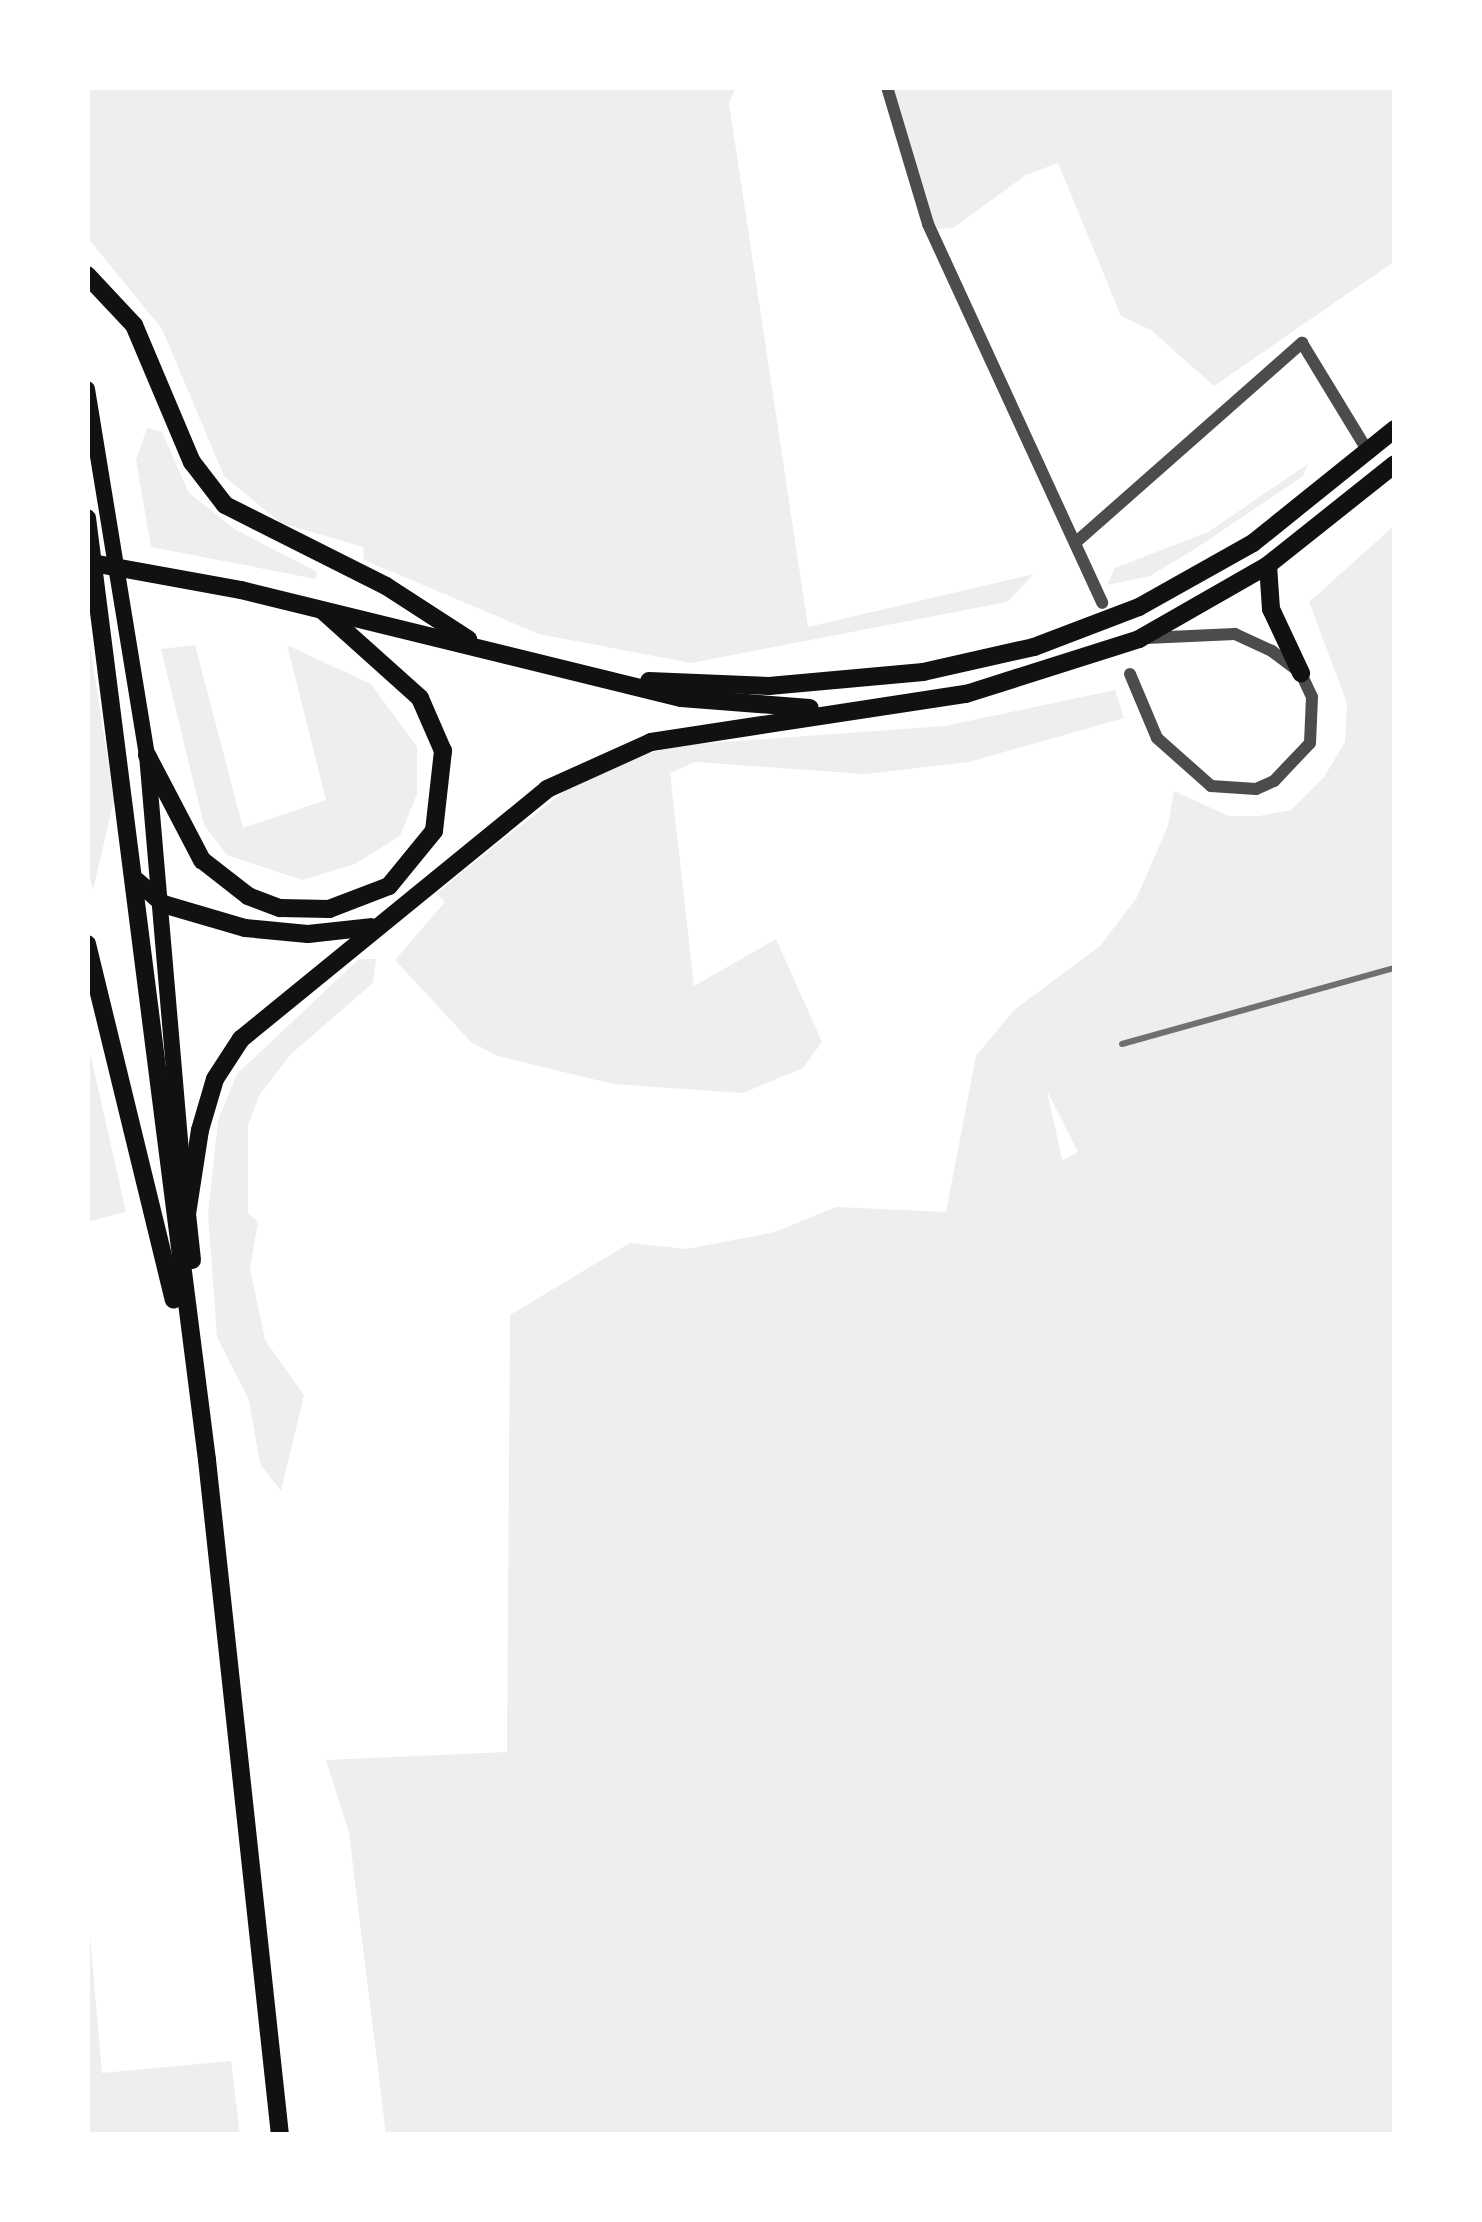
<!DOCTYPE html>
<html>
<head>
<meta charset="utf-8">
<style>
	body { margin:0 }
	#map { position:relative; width:1482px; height:2222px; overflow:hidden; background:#fff; font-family:"Source Serif 4",serif }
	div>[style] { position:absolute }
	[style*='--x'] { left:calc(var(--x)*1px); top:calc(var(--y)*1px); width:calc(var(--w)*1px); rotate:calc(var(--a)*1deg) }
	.green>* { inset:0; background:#eee }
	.minor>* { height:12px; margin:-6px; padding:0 6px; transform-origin:6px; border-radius:6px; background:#4c4c4c }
	.secondary>* { height:16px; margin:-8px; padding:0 8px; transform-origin:8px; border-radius:8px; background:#111 }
	.primary>* { height:18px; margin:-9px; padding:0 9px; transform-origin:9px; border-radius:9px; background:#111 }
	.trunk>* { height:18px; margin:-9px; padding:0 9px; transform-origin:9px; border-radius:9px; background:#111 }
	.rail>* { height:6px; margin:-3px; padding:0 3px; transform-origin:3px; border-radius:3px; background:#707070 }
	span { translate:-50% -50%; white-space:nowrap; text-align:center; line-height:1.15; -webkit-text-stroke:9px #fff; paint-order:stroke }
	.frame { position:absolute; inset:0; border:90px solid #fff; pointer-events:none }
</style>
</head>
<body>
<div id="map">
	<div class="green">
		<i style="clip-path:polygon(87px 87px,736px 87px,729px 103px,808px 627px,1034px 574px,1007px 602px,691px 663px,539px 634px,364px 560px,363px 547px,281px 523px,224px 476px,162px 329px,87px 237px)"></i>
		<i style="clip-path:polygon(881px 87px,1395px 87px,1395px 261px,1214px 386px,1151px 330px,1121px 316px,1058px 163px,1026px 175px,953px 228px,925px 229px)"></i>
		<i style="clip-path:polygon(147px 428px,162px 432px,189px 493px,236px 530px,317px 572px,316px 579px,151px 547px,136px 460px)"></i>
		<i style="clip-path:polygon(1308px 464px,1303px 476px,1198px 547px,1150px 576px,1107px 585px,1115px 568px,1208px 532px)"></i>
		<i style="clip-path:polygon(evenodd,1395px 525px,1395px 2135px,386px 2135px,349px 1833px,326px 1760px,507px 1752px,510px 1315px,630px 1243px,687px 1249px,775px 1232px,836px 1207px,946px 1212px,976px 1056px,1014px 1010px,1100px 946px,1136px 899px,1168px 826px,1174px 791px,1229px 816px,1259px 816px,1291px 810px,1324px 777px,1345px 742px,1347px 703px,1309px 602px,1395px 525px,1047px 1091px,1078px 1152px,1063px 1160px,1062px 1159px,1047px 1091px)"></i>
		<i style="clip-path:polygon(87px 627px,114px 800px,93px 890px,87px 867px)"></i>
		<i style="clip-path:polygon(195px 645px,243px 828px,326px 800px,287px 645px,371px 684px,417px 747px,417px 794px,400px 836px,355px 864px,302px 880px,227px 855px,204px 825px,161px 649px)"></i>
		<i style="clip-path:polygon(1115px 690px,1124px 718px,969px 762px,865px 774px,695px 762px,670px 773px,694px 986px,776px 939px,822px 1042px,803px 1068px,743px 1093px,613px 1084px,498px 1056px,471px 1042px,395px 960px,445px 902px,436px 894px,462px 872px,566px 790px,630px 758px,682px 745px,945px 726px)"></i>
		<i style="clip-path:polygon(359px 959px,376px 959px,373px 983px,291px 1054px,260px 1094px,248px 1125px,248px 1213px,258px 1222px,250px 1268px,265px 1340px,304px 1395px,281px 1491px,260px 1464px,249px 1400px,217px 1337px,208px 1214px,218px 1120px,237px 1074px)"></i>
		<i style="clip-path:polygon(87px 1039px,126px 1212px,87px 1222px)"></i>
		<i style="clip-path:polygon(87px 1901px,102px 2073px,231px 2061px,240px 2135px,87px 2135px)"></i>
	</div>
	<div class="minor">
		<i style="--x:887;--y:87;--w:143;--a:73.3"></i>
		<i style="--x:928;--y:224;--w:417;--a:65.3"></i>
		<i style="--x:1075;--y:543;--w:303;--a:-41.4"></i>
		<i style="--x:1302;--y:343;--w:129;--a:58.7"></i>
		<i style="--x:1130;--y:674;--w:69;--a:67.1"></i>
		<i style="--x:1157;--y:738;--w:72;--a:41.6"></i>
		<i style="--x:1211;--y:786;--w:45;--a:3.8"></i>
		<i style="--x:1256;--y:789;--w:20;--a:-24"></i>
		<i style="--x:1274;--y:781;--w:52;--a:-46.5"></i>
		<i style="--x:1310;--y:743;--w:46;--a:-87.5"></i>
		<i style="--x:1312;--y:697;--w:26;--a:-115"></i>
		<i style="--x:1301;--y:673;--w:36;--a:-143"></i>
		<i style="--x:1272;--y:651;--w:41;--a:-155.3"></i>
		<i style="--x:1235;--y:634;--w:89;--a:177.4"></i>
	</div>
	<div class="secondary">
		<i style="--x:87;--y:389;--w:371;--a:80.7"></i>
		<i style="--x:147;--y:755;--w:442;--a:85.1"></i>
	</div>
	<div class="primary">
		<i style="--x:87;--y:275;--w:69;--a:46.8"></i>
		<i style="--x:134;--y:325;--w:149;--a:67.1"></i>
		<i style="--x:192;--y:462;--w:54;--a:52.5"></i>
		<i style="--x:225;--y:505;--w:180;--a:26.7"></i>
		<i style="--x:386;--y:586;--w:98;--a:32.9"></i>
		<i style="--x:87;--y:518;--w:950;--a:82.74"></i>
		<i style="--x:207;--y:1460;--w:679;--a:83.83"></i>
		<i style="--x:87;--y:562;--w:157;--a:10.3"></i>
		<i style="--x:241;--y:590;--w:453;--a:13.8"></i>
		<i style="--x:681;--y:698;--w:129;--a:4.4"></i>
		<i style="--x:649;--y:681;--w:120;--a:2.4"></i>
		<i style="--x:769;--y:686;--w:155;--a:-5.2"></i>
		<i style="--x:923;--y:672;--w:114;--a:-12.7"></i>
		<i style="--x:1034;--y:647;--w:112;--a:-20.9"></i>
		<i style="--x:147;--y:755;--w:119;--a:62.4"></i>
		<i style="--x:202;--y:860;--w:58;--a:38"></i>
		<i style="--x:248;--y:896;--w:34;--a:21"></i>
		<i style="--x:280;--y:908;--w:49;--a:1.2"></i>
		<i style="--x:329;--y:909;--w:64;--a:-21"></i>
		<i style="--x:389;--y:886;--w:71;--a:-50.7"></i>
		<i style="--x:434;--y:831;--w:81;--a:-83.6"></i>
		<i style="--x:443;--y:751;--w:58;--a:-113.5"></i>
		<i style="--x:420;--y:698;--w:129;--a:-138.1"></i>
		<i style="--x:137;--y:881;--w:35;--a:41"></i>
		<i style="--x:163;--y:904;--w:85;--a:16.3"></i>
		<i style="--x:245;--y:928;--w:63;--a:5.4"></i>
		<i style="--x:308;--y:934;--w:63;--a:-6.3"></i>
		<i style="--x:87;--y:944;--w:366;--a:76.3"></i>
		<i style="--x:192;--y:1260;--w:46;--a:-96.2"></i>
		<i style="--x:187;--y:1214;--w:85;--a:-81.2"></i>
		<i style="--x:200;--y:1130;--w:53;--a:-73.6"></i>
		<i style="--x:215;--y:1079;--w:48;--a:-57"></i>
		<i style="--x:241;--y:1039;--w:395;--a:-39.2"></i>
		<i style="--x:547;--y:789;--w:114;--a:-24.3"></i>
		<i style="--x:651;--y:742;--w:319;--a:-8.7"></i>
		<i style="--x:966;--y:694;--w:182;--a:-17.6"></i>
	</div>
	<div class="trunk">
		<i style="--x:1268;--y:565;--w:44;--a:86.1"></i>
		<i style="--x:1271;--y:609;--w:71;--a:64.9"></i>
		<i style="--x:1139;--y:607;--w:131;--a:-29.3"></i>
		<i style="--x:1253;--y:543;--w:182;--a:-38.8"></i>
		<i style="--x:1139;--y:639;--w:149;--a:-29.8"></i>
		<i style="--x:1268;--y:565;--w:162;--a:-38.5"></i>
	</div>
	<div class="rail">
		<i style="--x:1122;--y:1044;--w:283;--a:-15.6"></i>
	</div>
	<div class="frame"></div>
</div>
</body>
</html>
